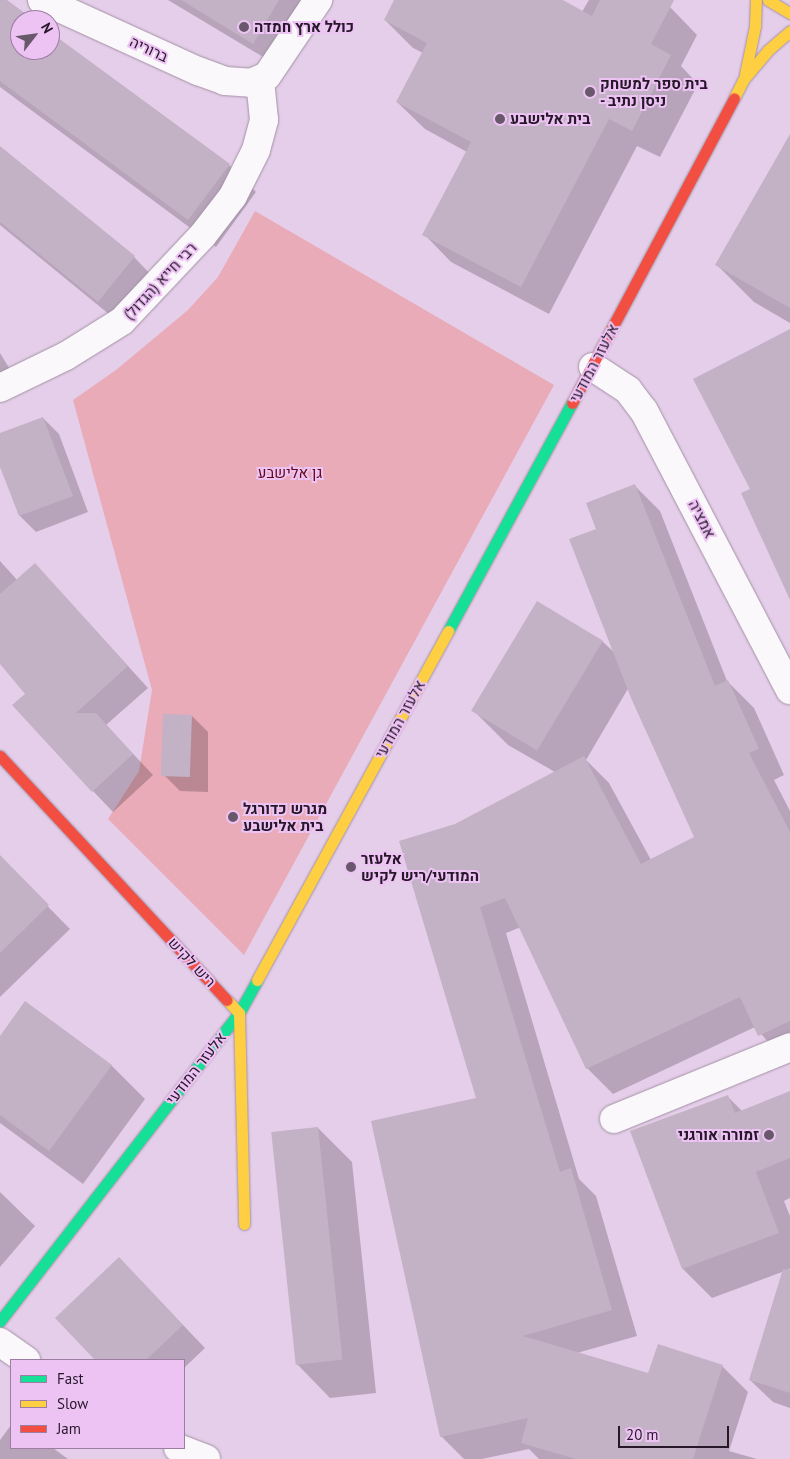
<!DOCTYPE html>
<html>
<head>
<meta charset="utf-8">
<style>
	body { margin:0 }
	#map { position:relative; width:790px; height:1459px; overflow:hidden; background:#e5cee9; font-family:"PT Sans",Heebo,sans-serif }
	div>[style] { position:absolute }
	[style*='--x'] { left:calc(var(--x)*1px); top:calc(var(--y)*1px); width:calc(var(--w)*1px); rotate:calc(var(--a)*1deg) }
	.green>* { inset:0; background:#e8abb7 }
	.shadow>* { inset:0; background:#0003 }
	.building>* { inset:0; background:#c3b1c6; transform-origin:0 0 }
	.roads { filter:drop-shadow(0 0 1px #a291a5) drop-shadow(0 0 1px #a291a5) }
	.street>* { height:28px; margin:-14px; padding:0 14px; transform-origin:14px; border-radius:14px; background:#fbf8fc }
	.fast>* { height:11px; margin:-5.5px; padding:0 5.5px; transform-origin:5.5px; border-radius:5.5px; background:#16e098 }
	.slow>* { height:11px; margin:-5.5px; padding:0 5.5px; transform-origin:5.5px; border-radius:5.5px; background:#ffcf43 }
	.jam>* { height:11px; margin:-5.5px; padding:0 5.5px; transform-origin:5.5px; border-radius:5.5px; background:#f24e42 }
	.dots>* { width:14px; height:14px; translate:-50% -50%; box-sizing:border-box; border:2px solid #edc3f4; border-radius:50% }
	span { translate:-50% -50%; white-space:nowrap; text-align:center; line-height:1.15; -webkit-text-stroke:4px #edc3f4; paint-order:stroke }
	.poi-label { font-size:15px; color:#261729; font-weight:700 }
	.left { translate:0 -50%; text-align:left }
	.right { translate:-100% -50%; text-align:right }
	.street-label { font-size:15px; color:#261729 }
	.park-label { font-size:15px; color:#640616 }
	.legend { position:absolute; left:10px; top:1359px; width:175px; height:90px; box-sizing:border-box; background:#edc3f4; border:1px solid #9d7ea3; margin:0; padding:6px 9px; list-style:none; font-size:15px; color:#261729 }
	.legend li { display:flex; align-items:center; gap:10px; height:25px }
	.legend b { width:25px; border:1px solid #9d7ea3 }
	.north { position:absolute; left:10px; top:10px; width:50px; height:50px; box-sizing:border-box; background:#edc3f4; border:1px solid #9d7ea3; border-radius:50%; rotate:60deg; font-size:14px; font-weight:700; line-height:20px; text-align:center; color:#261729 }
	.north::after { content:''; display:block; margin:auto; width:18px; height:22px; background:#69576c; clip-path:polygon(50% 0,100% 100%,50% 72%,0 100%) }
	.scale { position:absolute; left:618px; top:1426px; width:111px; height:22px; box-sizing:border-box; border:2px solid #261729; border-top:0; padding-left:6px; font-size:15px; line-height:18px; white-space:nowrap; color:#261729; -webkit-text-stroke:4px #edc3f4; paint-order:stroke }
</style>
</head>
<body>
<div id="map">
	<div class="green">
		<i style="clip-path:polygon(255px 211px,554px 385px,244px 955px,108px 819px,139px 771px,152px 690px,73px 400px,116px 370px,188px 310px,218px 277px)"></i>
	</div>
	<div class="shadow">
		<i style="clip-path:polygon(168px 0,313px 0,275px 64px)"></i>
		<i style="clip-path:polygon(396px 0,551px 0,580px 15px,589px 0,655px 0,670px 7px,697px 35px,681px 66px,698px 84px,660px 157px,637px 146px,549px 314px,451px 262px,424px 234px,467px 152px,425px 129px,397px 102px,423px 53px,413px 48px,385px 20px)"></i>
		<i style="clip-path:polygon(0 14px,32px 20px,20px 20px,20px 50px,50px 50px,50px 33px,229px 165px,256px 192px,216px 247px,0 87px)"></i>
		<i style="clip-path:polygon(790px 136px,790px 323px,754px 302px,717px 265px)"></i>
		<i style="clip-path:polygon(0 147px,134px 257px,156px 280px,121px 324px,0 225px)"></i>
		<i style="clip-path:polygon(0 353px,14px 376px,0 385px)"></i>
		<i style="clip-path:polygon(43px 418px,59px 434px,88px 512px,36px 532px,20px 516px,0 464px,0 434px)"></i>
		<i style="clip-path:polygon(evenodd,634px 485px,660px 511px,727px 681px,754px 708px,784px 775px,774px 780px,790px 811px,790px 1059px,785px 1061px,755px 1027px,613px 1094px,587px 1068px,521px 927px,506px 933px,579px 1179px,596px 1196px,637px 1336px,577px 1353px,649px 1375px,722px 1366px,748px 1392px,729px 1451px,757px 1459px,539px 1459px,529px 1449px,482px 1459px,464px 1459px,441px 1436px,477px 1099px,455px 825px,555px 772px,508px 745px,475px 712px,602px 641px,616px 654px,597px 529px,634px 485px,629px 687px,696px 837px,651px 860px,609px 783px,586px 760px,629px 687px)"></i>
		<i style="clip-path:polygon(0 561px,66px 634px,65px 597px,148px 688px,106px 725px,153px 775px,113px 812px,93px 791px,27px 694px,0 663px)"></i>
		<i style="clip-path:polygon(192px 716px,208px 732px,208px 792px,180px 791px,164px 775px)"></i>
		<i style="clip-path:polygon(0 858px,70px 929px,0 997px)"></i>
		<i style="clip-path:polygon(0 1038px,111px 1065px,145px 1099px,83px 1184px,0 1123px)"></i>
		<i style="clip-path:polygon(790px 1092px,790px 1198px,784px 1201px,790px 1216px,790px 1269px,712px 1298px,683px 1269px,727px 1096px,743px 1112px)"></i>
		<i style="clip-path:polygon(318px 1128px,352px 1162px,376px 1393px,330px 1398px,297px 1364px)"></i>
		<i style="clip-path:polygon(0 1192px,35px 1226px,0 1267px)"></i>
		<i style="clip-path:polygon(141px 1281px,205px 1348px,184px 1368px,184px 1360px,97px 1360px,57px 1318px)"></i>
		<i style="clip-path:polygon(790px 1291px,790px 1408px,773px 1402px,750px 1380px)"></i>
		<i style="clip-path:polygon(11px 1425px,11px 1448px,53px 1448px,68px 1459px,0 1459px,0 1440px)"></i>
	</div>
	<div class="building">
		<i style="clip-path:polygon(0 0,7px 0,34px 20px,20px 20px,20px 50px,50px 50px,50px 32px,230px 164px,188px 220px,0 81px)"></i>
		<i style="clip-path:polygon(181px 0,279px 0,253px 44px)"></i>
		<i style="clip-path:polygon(394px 0,563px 0,592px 16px,600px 0,674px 0,651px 44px,671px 55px,632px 131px,609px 119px,521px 287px,422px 235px,471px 142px,396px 102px,427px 43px,384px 20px)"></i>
		<i style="clip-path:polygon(790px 134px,790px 308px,715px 265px)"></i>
		<i style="clip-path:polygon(0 146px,135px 256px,98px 302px,0 222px)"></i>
		<i style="clip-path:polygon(790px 329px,790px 600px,741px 493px,750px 489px,693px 379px)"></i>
		<i style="clip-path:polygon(43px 417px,73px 496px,19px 516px,0 467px,0 433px)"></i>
		<i style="clip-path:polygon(635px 484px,715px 686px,728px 680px,759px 749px,749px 753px,790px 832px,790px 1021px,758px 1036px,740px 997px,586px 1069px,505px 898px,480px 907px,560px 1172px,571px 1168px,612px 1310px,523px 1336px,648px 1373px,658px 1344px,723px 1365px,693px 1459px,576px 1459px,521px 1443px,528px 1418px,440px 1437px,371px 1121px,476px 1098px,399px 841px,455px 824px,584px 756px,641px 864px,694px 837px,631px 698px,569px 539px,596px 529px,586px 503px)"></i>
		<i style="clip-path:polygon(35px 563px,128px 666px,76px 713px,96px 713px,133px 754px,92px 792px,12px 705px,25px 694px,0 664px,0 594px)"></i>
		<i style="left:537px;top:601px;width:77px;height:128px;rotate:31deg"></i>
		<i style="left:163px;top:714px;width:29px;height:62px;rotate:2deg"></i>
		<i style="clip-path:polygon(0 855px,49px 905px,0 953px)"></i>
		<i style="clip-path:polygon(25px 1001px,112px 1065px,49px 1151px,0 1115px,0 1036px)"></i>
		<i style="clip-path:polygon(790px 1091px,790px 1158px,756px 1172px,779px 1233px,682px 1269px,630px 1131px,728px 1095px,735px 1113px)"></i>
		<i style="left:318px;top:1127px;width:234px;height:47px;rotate:84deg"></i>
		<i style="clip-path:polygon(119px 1257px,183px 1325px,146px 1360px,95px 1360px,55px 1318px)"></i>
		<i style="clip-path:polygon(783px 1269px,790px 1270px,790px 1393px,749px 1380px)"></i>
	</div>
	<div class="roads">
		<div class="street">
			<i style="--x:42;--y:0;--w:171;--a:24.5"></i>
			<i style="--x:198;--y:71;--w:29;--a:20"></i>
			<i style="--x:225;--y:81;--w:26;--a:4"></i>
			<i style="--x:251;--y:83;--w:17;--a:-24"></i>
			<i style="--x:267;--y:76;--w:92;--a:-56.1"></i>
			<i style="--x:593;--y:367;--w:42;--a:33.3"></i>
			<i style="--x:628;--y:390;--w:26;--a:53"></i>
			<i style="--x:644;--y:411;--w:315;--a:62.4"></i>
			<i style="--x:0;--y:388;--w:73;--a:-25.9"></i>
			<i style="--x:66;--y:356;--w:66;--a:-32"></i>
			<i style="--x:122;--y:321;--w:118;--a:-46.7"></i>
			<i style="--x:203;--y:235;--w:49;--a:-52.4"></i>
			<i style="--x:233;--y:196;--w:51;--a:-63.4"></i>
			<i style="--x:256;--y:150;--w:31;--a:-75"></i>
			<i style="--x:264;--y:120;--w:40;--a:-95.7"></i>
			<i style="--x:614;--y:1119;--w:190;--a:-22.2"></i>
			<i style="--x:0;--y:1342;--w:32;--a:35"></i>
			<i style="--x:178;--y:1448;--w:30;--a:21"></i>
		</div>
		<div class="fast">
			<i style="--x:448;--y:631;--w:260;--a:-61.5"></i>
			<i style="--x:0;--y:1321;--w:390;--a:-52.2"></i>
			<i style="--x:239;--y:1013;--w:38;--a:-61"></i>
		</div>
		<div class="slow">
			<i style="--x:768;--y:0;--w:26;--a:31"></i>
			<i style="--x:745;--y:74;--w:49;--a:-78.2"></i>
			<i style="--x:755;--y:26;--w:26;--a:-88"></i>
			<i style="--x:734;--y:98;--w:20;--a:-63"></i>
			<i style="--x:743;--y:80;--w:38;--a:-50"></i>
			<i style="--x:767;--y:51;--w:30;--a:-41"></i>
			<i style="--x:257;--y:980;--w:398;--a:-61.3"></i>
			<i style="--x:227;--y:1000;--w:18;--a:47"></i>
			<i style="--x:239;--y:1013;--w:211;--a:88.6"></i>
		</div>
		<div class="jam">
			<i style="--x:572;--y:403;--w:345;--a:-62"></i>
			<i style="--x:0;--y:756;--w:333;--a:47.1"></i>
		</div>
	</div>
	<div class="dots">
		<i style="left:244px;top:27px;background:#69576c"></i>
		<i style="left:590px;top:92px;background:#69576c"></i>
		<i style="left:500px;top:119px;background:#69576c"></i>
		<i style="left:233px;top:817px;background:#69576c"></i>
		<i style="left:351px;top:867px;background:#69576c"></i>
		<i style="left:769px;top:1135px;background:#69576c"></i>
	</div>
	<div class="poi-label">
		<span class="left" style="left:254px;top:27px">כולל ארץ חמדה</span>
		<span class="left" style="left:600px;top:92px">בית ספר למשחק<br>- ניסן נתיב</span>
		<span class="left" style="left:510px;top:119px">בית אלישבע</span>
		<span class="left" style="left:243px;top:817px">מגרש כדורגל<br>בית אלישבע</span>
		<span class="left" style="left:361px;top:867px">אלעזר<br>המודעי/ריש לקיש</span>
		<span class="right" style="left:759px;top:1135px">זמורה אורגני</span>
	</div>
	<div class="street-label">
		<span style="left:149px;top:49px;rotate:25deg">ברוריה</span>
		<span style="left:160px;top:281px;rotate:-47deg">רבי חייא (הגדול)</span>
		<span style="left:594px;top:363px;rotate:-62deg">אלעזר המודעי</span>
		<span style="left:702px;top:519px;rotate:63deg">אמציה</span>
		<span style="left:400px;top:719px;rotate:-61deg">אלעזר המודעי</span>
		<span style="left:192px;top:962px;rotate:47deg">ריש לקיש</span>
		<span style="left:196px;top:1068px;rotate:-52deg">אלעזר המודעי</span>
	</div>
	<div class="park-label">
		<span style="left:290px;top:473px">גן אלישבע</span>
	</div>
	<ul class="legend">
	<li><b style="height:6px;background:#16e098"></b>Fast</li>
	<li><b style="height:6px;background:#ffcf43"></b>Slow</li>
	<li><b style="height:6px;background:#f24e42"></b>Jam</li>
	</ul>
	<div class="north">N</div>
	<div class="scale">20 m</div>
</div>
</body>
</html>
